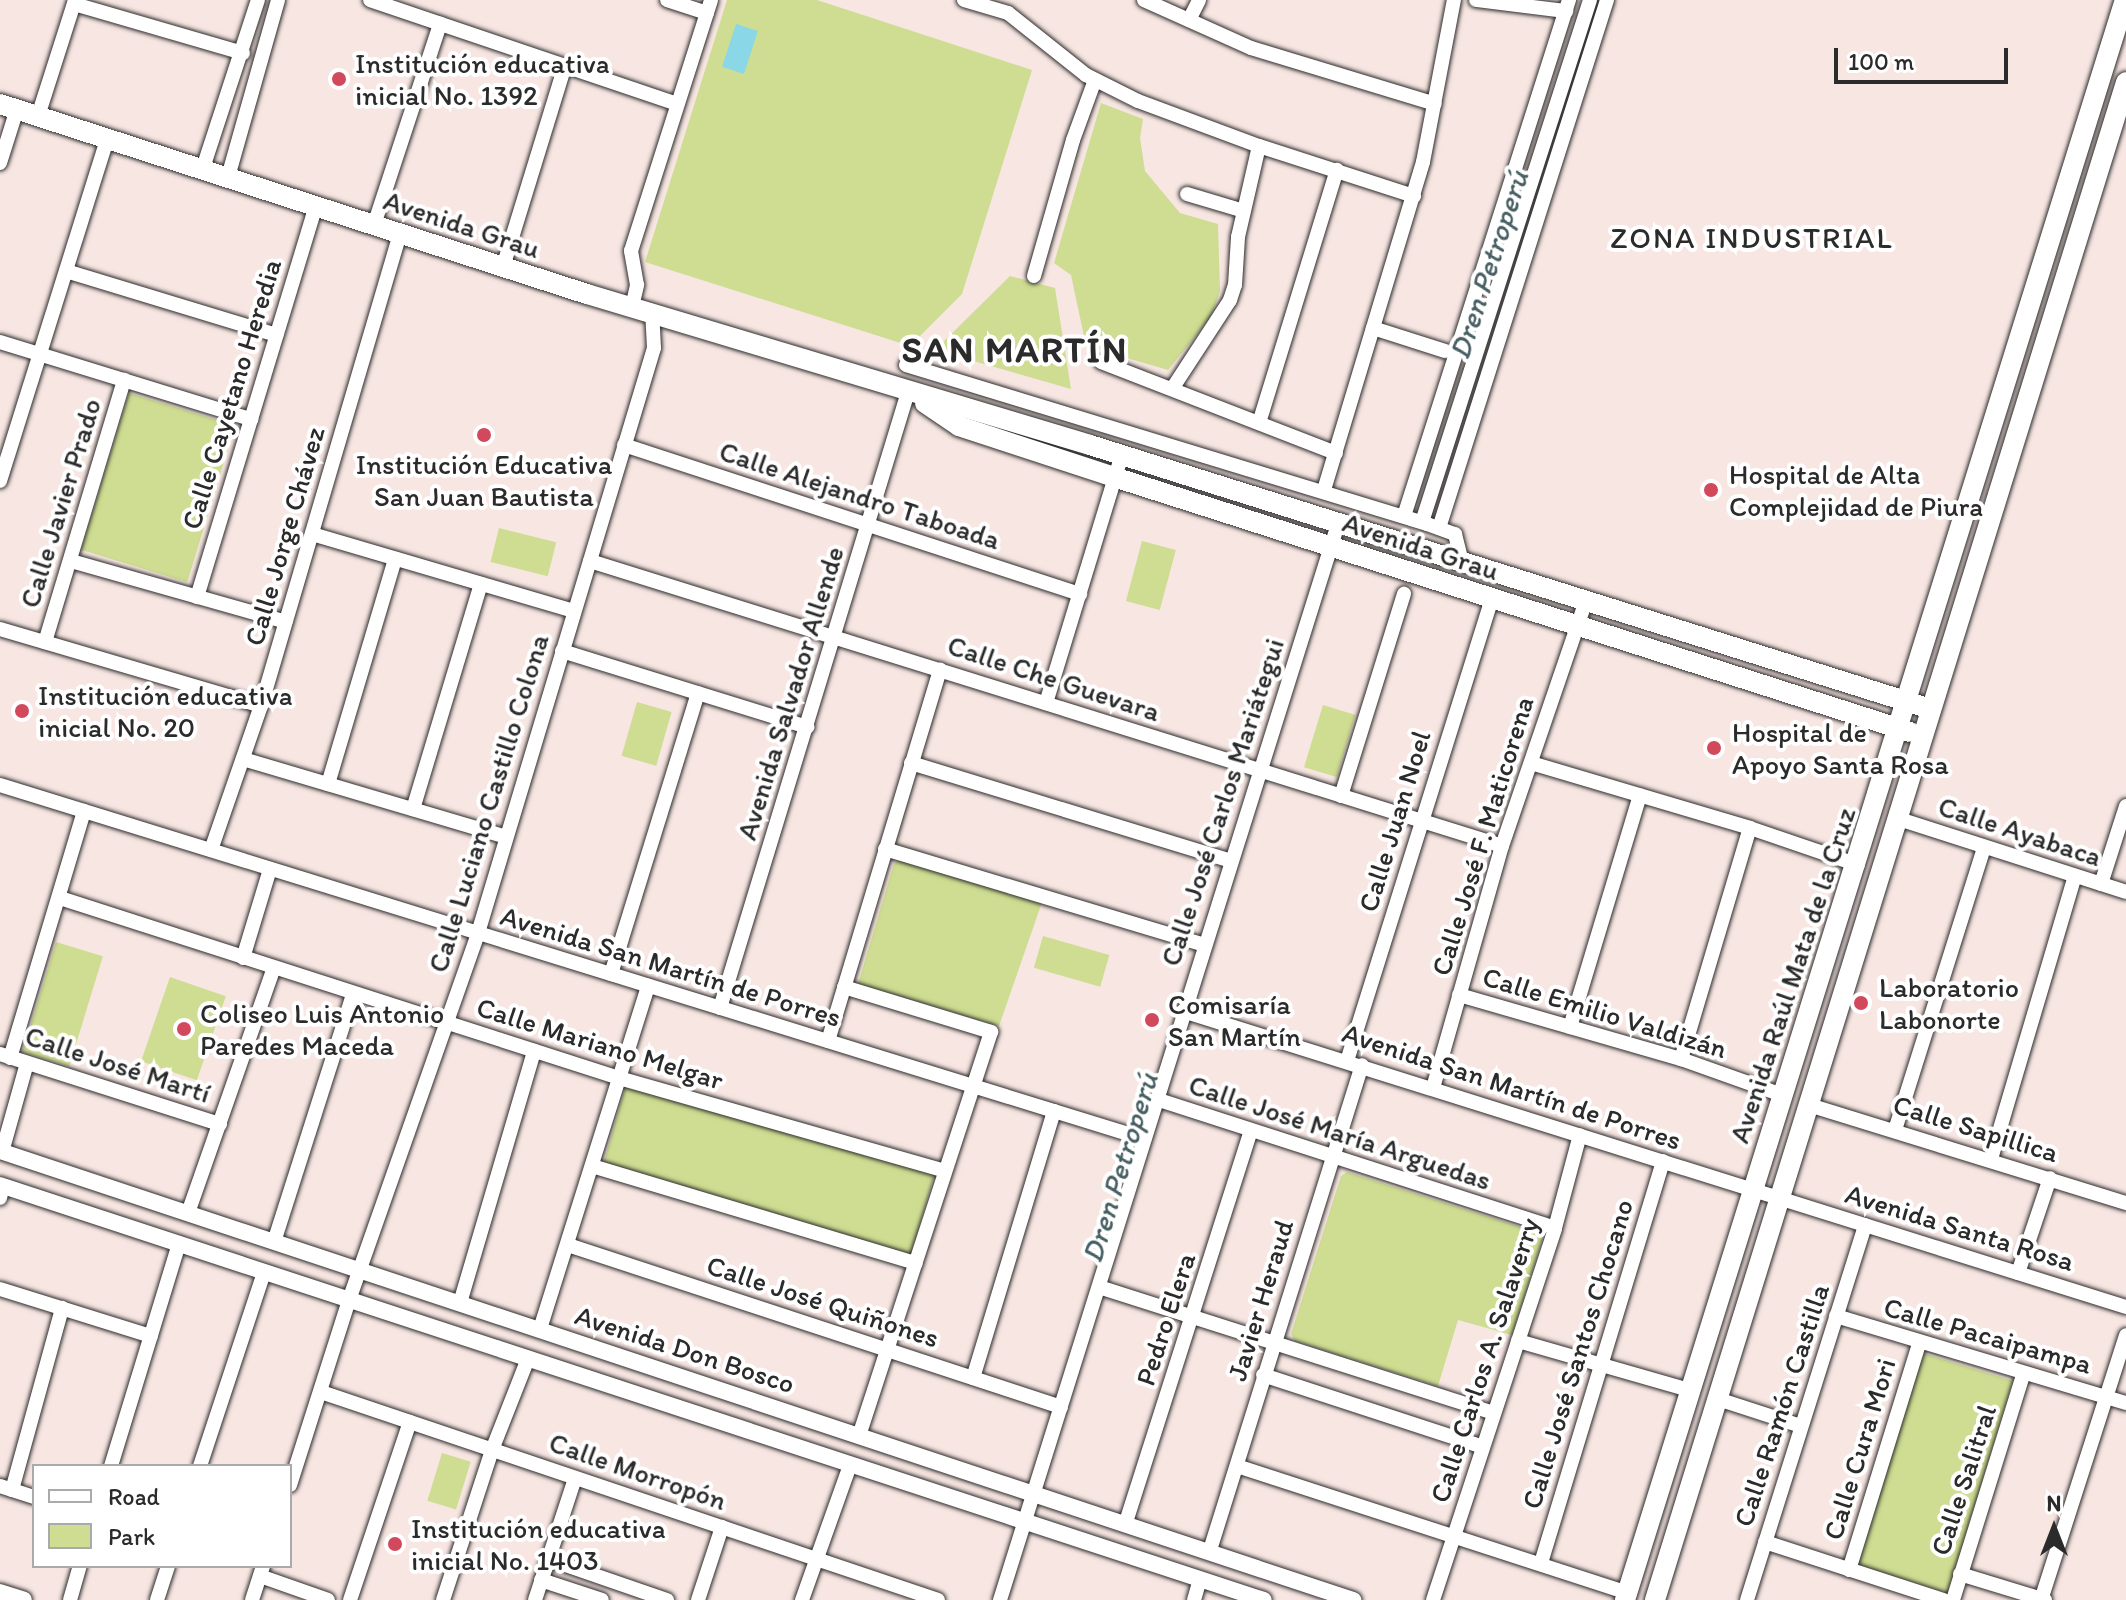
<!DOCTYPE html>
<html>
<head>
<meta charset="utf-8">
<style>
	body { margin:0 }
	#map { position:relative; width:2126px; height:1600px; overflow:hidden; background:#f7e6e2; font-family:Itim,sans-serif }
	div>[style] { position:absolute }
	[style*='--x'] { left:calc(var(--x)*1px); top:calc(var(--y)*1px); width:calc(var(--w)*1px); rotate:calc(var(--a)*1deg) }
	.green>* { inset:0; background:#cedd91; transform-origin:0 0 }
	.water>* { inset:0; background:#89d7e7; transform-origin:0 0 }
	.roads { filter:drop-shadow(0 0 2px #2b2b2b) drop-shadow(0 0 2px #2b2b2b) }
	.minor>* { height:14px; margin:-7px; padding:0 7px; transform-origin:7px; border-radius:7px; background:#fff }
	.tertiary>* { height:16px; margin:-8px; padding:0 8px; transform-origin:8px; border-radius:8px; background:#fff }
	.primary>* { height:20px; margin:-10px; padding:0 10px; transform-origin:10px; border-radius:10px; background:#fff }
	.dots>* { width:22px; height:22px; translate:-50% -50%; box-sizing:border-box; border:4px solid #fff; border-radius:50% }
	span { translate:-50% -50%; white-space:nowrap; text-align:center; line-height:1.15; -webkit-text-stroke:8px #fff; paint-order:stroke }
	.poi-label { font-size:28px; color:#2b2b2b }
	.left { translate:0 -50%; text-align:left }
	.street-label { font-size:28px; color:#2b2b2b }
	.neighbourhood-label { font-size:30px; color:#2b2b2b; letter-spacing:2px }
	.water-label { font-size:30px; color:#475f63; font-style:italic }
	.district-label { font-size:36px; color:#2b2b2b; font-weight:700; letter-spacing:2px }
	.legend { position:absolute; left:32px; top:1464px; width:260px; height:104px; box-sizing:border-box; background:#fff; border:2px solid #aaa; margin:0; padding:10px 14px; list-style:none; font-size:24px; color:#2b2b2b }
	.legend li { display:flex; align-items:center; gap:16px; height:40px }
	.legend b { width:40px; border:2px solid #aaa }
	.north { position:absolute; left:2014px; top:1488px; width:80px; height:80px; -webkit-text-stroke:6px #fff; paint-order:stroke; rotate:0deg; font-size:22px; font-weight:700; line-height:32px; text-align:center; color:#2b2b2b }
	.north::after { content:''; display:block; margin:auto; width:28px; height:36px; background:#2b2b2b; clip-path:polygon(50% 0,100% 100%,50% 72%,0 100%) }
	.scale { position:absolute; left:1834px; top:48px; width:174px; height:36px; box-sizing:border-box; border:4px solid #2b2b2b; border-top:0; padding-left:10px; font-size:24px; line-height:28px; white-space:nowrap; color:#2b2b2b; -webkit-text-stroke:6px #fff; paint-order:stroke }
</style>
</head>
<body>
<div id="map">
	<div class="green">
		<i style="clip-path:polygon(727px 0,817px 0,1032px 70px,962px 294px,910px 346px,645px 262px)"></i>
		<i style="clip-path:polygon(1101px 103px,1143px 119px,1140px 138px,1145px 171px,1180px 213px,1218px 224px,1220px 291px,1211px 317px,1168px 370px,1086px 346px,1071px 275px,1054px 263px)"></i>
		<i style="clip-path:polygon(1010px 276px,1055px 288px,1071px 389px,935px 350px)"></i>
		<i style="left:129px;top:393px;width:111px;height:164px;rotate:17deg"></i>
		<i style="left:499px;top:528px;width:59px;height:35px;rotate:14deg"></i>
		<i style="left:1142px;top:541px;width:35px;height:62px;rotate:15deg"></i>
		<i style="left:637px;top:702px;width:36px;height:56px;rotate:16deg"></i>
		<i style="left:1323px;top:705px;width:34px;height:65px;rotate:17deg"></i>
		<i style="clip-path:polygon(901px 860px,1042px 902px,999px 1026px,858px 984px,894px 863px)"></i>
		<i style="left:1043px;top:936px;width:69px;height:33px;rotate:16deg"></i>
		<i style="left:56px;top:942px;width:49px;height:115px;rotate:17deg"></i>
		<i style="left:170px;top:977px;width:59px;height:89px;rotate:19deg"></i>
		<i style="left:626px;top:1085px;width:321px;height:85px;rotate:16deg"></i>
		<i style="clip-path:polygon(1347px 1172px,1539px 1233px,1542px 1240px,1512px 1335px,1458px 1320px,1438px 1386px,1295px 1341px,1291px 1334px,1341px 1176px)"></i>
		<i style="left:1922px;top:1353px;width:95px;height:222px;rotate:17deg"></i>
		<i style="left:442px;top:1453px;width:30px;height:50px;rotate:17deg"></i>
	</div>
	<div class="water">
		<i style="left:736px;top:24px;width:23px;height:45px;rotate:18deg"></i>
	</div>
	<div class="roads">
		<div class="minor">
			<i style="--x:370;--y:0;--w:324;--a:18.7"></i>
			<i style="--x:667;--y:0;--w:42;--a:18"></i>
			<i style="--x:964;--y:0;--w:46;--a:16.5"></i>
			<i style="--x:1008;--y:13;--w:100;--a:38.5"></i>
			<i style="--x:1086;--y:75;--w:58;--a:26.6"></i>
			<i style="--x:1138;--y:101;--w:129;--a:20.4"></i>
			<i style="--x:1259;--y:146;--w:163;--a:17.9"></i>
			<i style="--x:1144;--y:0;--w:117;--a:24.2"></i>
			<i style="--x:1251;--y:48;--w:192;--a:16.9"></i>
			<i style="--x:1476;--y:0;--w:91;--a:7"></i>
			<i style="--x:74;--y:4;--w:176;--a:16.2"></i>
			<i style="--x:1189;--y:20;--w:22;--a:-63"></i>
			<i style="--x:38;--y:116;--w:122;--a:-72.3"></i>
			<i style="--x:0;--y:163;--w:57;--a:-72.5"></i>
			<i style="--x:203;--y:168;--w:177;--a:-71.9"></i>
			<i style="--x:228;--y:177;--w:184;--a:-74.2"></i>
			<i style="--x:1187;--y:194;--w:59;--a:16.6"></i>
			<i style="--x:374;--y:225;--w:212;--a:-71.8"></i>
			<i style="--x:503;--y:267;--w:210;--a:-72.9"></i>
			<i style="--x:66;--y:271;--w:220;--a:16.9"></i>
			<i style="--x:1034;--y:276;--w:141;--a:-74"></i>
			<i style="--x:1073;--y:140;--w:64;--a:-69.9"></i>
			<i style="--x:632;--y:307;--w:23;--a:-77"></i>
			<i style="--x:637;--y:285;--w:35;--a:-100"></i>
			<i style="--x:631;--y:251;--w:263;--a:-72.3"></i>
			<i style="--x:1373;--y:328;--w:76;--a:17.7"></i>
			<i style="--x:0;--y:342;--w:263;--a:17.1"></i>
			<i style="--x:1101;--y:362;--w:252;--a:21.2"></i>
			<i style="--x:906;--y:365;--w:545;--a:16.97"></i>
			<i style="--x:1427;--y:524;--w:30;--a:20"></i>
			<i style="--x:1455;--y:534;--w:30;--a:76"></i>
			<i style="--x:1172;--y:389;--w:106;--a:-56.9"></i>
			<i style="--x:1230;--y:300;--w:16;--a:-72"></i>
			<i style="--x:1235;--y:285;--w:48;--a:-86.4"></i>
			<i style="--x:1238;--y:237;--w:93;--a:-77"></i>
			<i style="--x:1259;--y:423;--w:265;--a:-72.9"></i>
			<i style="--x:624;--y:445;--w:480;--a:18.1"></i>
			<i style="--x:0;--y:481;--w:358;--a:-72.6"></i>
			<i style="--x:1324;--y:490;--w:343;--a:-73.2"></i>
			<i style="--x:1423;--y:162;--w:165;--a:-79.2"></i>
			<i style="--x:1404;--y:516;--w:542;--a:-72.27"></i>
			<i style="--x:1422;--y:522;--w:548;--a:-72.16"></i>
			<i style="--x:1439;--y:528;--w:554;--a:-72.35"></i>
			<i style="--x:312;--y:534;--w:273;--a:16.4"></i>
			<i style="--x:71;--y:561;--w:223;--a:15.8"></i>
			<i style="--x:590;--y:561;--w:955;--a:17.35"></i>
			<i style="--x:197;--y:597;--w:409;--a:-73.1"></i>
			<i style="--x:0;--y:629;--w:272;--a:16.4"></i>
			<i style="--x:45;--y:642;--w:274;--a:-73.2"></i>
			<i style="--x:562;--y:651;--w:257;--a:17.2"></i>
			<i style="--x:1046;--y:703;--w:259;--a:-73"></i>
			<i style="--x:243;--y:759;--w:274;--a:16.5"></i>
			<i style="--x:911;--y:763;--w:335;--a:17"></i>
			<i style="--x:1531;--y:763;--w:228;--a:16.5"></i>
			<i style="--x:1750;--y:828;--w:114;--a:18.9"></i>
			<i style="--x:328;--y:784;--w:235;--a:-73.4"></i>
			<i style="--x:0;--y:785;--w:1198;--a:17.19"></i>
			<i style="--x:1341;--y:796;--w:212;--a:-72.7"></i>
			<i style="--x:413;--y:809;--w:235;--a:-73.2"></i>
			<i style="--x:1899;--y:819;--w:238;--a:17.8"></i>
			<i style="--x:885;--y:849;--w:333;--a:16.7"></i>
			<i style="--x:211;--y:850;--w:152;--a:-70.9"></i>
			<i style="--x:261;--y:706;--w:493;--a:-73.6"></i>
			<i style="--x:2101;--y:884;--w:82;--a:-72.2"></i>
			<i style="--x:60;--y:898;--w:587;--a:17.85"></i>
			<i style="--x:619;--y:1078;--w:339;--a:15.9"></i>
			<i style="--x:243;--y:958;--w:93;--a:-73.1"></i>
			<i style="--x:611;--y:974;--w:294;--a:-72.8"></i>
			<i style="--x:844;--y:987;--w:154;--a:17"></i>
			<i style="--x:991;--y:1032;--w:424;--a:108.1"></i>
			<i style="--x:1459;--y:995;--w:231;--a:16.1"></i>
			<i style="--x:1681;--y:1059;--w:107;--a:19.6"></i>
			<i style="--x:720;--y:1008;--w:644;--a:-73.03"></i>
			<i style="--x:1183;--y:1011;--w:988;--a:17.43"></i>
			<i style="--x:1570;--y:1027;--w:242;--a:-73.2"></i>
			<i style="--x:828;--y:1041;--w:388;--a:-73.2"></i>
			<i style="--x:0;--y:1054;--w:231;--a:17.7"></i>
			<i style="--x:10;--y:1058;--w:258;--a:-73.3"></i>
			<i style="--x:1681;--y:1059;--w:241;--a:-73.4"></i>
			<i style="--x:1347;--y:1061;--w:486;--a:-72.6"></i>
			<i style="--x:1433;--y:1088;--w:252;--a:-74.1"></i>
			<i style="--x:1502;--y:846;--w:259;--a:-71.1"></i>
			<i style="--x:1156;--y:1099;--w:419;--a:17.9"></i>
			<i style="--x:1809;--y:1105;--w:332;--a:17.2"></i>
			<i style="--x:1895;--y:1130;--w:297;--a:-72.5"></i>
			<i style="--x:2;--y:1152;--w:92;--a:-74.3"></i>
			<i style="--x:1991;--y:1159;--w:295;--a:-73.5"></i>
			<i style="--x:592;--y:1166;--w:338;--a:16.7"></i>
			<i style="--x:0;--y:1198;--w:12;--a:-76"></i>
			<i style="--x:188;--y:1213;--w:260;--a:-70.7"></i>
			<i style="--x:274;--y:1242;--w:260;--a:-72.3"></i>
			<i style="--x:568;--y:1245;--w:519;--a:18.19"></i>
			<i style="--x:2018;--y:1273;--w:100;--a:-71.4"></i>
			<i style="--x:1099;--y:1287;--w:414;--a:17.7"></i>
			<i style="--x:0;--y:1289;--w:158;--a:17.3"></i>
			<i style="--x:460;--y:1303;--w:263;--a:-73.6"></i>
			<i style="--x:1836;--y:1316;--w:303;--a:16.7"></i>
			<i style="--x:540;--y:1329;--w:360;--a:-72.5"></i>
			<i style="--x:1518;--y:1341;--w:181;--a:16"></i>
			<i style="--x:1263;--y:1375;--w:231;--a:18.1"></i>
			<i style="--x:973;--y:1378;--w:279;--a:-73.1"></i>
			<i style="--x:321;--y:1392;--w:651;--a:18.63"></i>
			<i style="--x:1718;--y:1399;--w:87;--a:18"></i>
			<i style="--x:111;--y:1466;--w:232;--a:-73"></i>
			<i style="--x:200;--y:1466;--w:204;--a:-71.7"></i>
			<i style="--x:1237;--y:1466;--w:411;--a:18"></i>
			<i style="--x:290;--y:1485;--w:194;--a:-72.3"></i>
			<i style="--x:349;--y:1300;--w:389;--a:-70.6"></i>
			<i style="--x:478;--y:933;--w:611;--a:-73.26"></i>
			<i style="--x:654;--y:348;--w:34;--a:-93"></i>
			<i style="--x:0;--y:1486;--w:36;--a:18"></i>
			<i style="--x:12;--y:1490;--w:189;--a:-74.6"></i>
			<i style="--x:1126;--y:1522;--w:411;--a:-72.3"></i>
			<i style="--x:1765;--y:1542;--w:188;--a:18"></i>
			<i style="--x:1210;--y:1550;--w:508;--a:-72.6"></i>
			<i style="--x:548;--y:1559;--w:126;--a:19"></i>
			<i style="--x:1541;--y:1563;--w:420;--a:-73.1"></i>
			<i style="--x:1849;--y:1570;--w:237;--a:-72.8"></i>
			<i style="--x:1960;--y:1574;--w:89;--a:17"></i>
			<i style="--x:260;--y:1576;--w:72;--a:19.4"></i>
			<i style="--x:541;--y:1580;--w:64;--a:18.2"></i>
			<i style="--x:70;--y:1600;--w:35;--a:-74"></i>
			<i style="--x:157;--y:1600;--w:36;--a:-72"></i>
			<i style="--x:252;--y:1600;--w:36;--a:-72"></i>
			<i style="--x:350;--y:1600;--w:188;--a:-71.4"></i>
			<i style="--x:443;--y:1600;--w:158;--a:-71.9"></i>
			<i style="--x:492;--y:1450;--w:96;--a:-68.5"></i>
			<i style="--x:535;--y:1600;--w:128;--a:-71.8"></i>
			<i style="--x:698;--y:1600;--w:77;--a:-71.8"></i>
			<i style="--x:802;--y:1600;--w:143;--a:-70.4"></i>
			<i style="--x:1000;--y:1600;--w:1128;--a:-72.56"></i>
			<i style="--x:1194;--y:1600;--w:22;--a:-74"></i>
			<i style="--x:1433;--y:1600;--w:391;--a:-71.8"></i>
			<i style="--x:1555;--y:1228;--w:96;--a:-75"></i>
			<i style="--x:1747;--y:1600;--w:393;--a:-72.5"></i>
			<i style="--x:1953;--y:1600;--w:236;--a:-72.7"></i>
			<i style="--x:2041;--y:1600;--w:278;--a:-72.2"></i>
		</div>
		<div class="tertiary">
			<i style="--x:0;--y:1151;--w:1426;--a:18.36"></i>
			<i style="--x:0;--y:1185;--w:1330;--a:18.18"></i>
			<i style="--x:0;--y:1592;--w:25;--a:18"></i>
		</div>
		<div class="primary">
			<i style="--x:0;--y:104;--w:617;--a:17.94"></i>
			<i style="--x:587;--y:294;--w:525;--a:16.71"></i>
			<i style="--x:1090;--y:445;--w:881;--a:17.43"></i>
			<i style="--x:925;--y:403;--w:41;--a:34.1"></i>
			<i style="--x:959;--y:426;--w:163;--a:18.2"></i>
			<i style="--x:1114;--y:477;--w:836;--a:17.76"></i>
			<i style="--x:1625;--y:1600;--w:1676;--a:-72.65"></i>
			<i style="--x:1655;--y:1600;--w:1589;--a:-72.76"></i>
		</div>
	</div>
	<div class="dots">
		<i style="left:339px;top:79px;background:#d1495b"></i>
		<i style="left:484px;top:435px;background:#d1495b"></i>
		<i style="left:1711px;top:490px;background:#d1495b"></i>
		<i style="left:22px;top:711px;background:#d1495b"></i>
		<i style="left:1714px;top:748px;background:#d1495b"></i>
		<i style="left:1861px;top:1003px;background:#d1495b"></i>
		<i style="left:1152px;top:1020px;background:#d1495b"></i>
		<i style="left:184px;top:1029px;background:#d1495b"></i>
		<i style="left:395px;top:1544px;background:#d1495b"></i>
	</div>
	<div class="poi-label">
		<span class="left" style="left:355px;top:79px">Institución educativa<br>inicial No. 1392</span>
		<span style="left:484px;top:480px">Institución Educativa<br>San Juan Bautista</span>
		<span class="left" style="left:1729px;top:490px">Hospital de Alta<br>Complejidad de Piura</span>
		<span class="left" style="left:38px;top:711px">Institución educativa<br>inicial No. 20</span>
		<span class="left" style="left:1732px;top:748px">Hospital de<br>Apoyo Santa Rosa</span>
		<span class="left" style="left:1879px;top:1003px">Laboratorio<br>Labonorte</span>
		<span class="left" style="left:1168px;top:1020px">Comisaría<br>San Martín</span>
		<span class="left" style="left:200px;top:1029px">Coliseo Luis Antonio<br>Paredes Maceda</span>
		<span class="left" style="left:411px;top:1544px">Institución educativa<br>inicial No. 1403</span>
	</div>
	<div class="street-label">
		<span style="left:462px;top:224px;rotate:18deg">Avenida Grau</span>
		<span style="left:231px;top:394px;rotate:-73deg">Calle Cayetano Heredia</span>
		<span style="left:860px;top:495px;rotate:18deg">Calle Alejandro Taboada</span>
		<span style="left:60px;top:503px;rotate:-73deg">Calle Javier Prado</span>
		<span style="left:284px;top:536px;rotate:-74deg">Calle Jorge Chávez</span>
		<span style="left:1421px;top:546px;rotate:18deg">Avenida Grau</span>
		<span style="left:1054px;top:678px;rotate:18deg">Calle Che Guevara</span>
		<span style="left:790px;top:693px;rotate:-73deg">Avenida Salvador Allende</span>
		<span style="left:1222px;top:802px;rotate:-72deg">Calle José Carlos Mariátegui</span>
		<span style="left:488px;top:803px;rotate:-73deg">Calle Luciano Castillo Colona</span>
		<span style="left:1394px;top:821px;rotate:-73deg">Calle Juan Noel</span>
		<span style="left:2020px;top:831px;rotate:18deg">Calle Ayabaca</span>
		<span style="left:1482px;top:836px;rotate:-73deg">Calle José F. Maticorena</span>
		<span style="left:671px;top:966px;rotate:17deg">Avenida San Martín de Porres</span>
		<span style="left:1792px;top:975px;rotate:-72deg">Avenida Raúl Mata de la Cruz</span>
		<span style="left:1605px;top:1012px;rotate:17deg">Calle Emilio Valdizán</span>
		<span style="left:600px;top:1043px;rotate:17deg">Calle Mariano Melgar</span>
		<span style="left:118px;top:1064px;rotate:18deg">Calle José Martí</span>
		<span style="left:1512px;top:1086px;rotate:18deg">Avenida San Martín de Porres</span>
		<span style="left:1976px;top:1128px;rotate:17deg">Calle Sapillica</span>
		<span style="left:1340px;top:1132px;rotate:18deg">Calle José María Arguedas</span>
		<span style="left:1960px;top:1227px;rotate:17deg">Avenida Santa Rosa</span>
		<span style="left:1260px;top:1300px;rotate:-73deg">Javier Heraud</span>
		<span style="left:823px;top:1301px;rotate:18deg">Calle José Quiñones</span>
		<span style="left:1165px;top:1319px;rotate:-72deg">Pedro Elera</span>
		<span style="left:1988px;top:1335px;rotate:16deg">Calle Pacaipampa</span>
		<span style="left:685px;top:1349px;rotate:18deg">Avenida Don Bosco</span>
		<span style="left:1577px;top:1354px;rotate:-73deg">Calle José Santos Chocano</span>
		<span style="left:1484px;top:1360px;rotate:-72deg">Calle Carlos A. Salaverry</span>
		<span style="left:1781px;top:1405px;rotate:-72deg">Calle Ramón Castilla</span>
		<span style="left:1859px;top:1449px;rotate:-73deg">Calle Cura Mori</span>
		<span style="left:638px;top:1471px;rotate:19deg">Calle Morropón</span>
		<span style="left:1963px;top:1480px;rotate:-72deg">Calle Salitral</span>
	</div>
	<div class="neighbourhood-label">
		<span style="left:1752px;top:238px">ZONA INDUSTRIAL</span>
	</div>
	<div class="water-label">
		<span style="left:1489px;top:265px;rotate:-72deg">Dren Petroperú</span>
		<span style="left:1120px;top:1168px;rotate:-73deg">Dren Petroperú</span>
	</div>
	<div class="district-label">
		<span style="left:1015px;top:350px">SAN MARTÍN</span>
	</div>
	<ul class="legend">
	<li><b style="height:10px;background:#fff"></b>Road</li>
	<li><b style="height:22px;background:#cedd91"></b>Park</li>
	</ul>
	<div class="north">N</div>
	<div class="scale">100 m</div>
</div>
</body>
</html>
